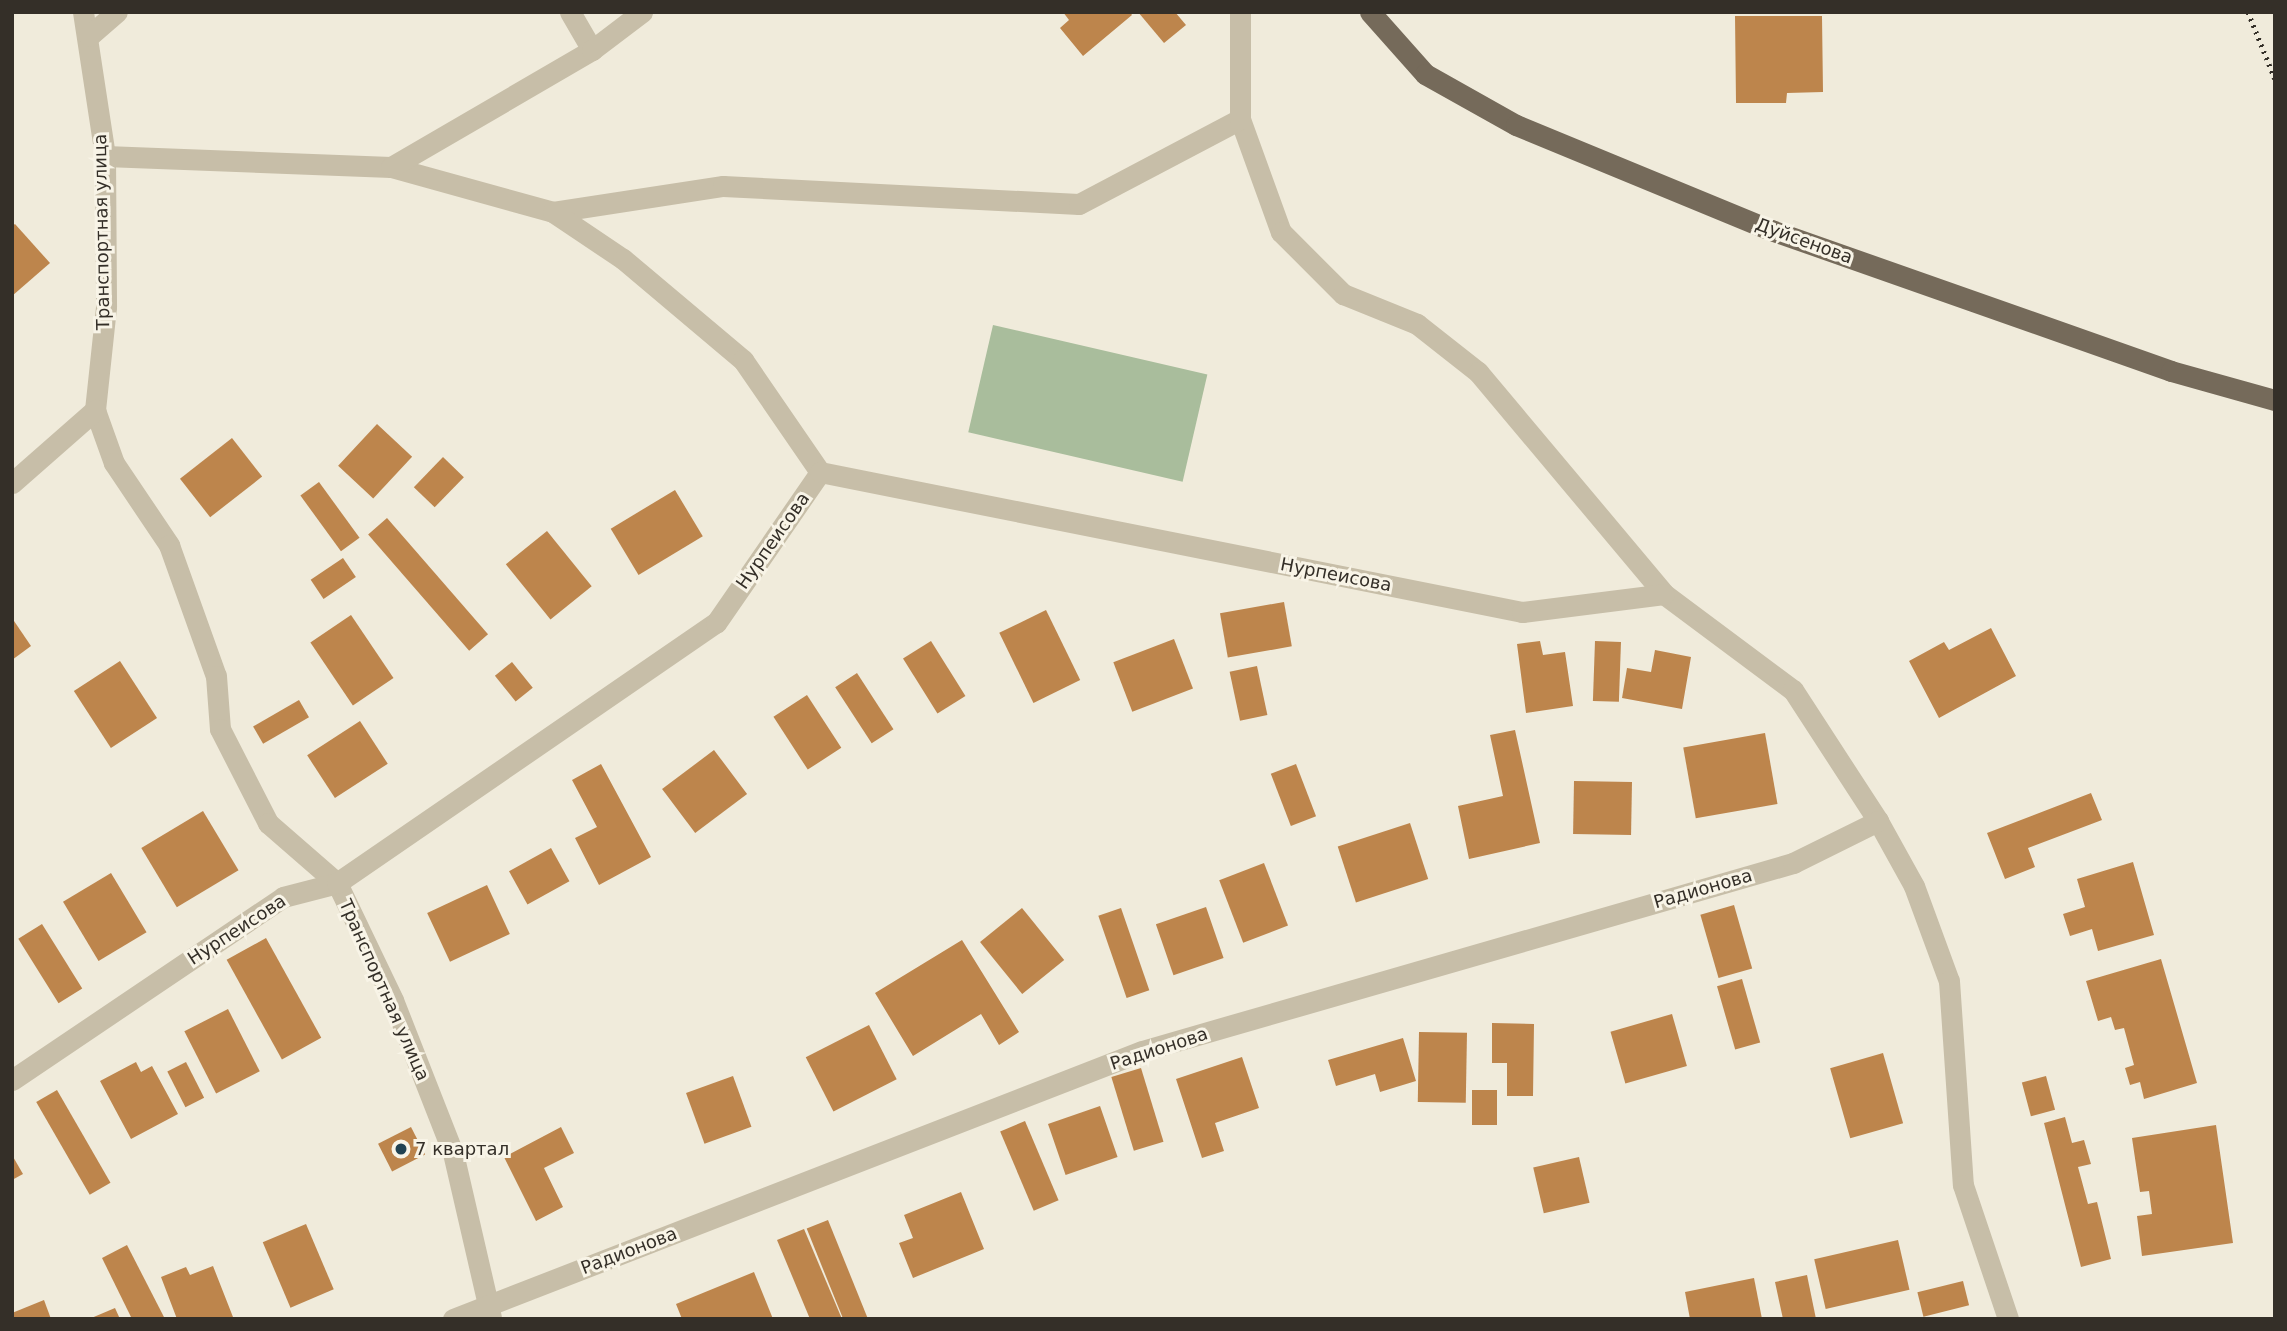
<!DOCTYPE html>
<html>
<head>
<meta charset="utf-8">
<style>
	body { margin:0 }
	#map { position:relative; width:2287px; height:1331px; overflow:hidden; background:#f0ebdb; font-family:"DejaVu Sans",sans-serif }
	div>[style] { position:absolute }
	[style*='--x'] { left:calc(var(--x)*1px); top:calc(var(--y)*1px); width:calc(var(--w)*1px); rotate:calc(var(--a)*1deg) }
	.green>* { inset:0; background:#a9bd9c; transform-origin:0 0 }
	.building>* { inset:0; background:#bd854c; transform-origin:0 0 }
	.minor>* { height:21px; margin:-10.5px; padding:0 10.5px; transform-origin:10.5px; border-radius:10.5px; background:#c7bea8 }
	.major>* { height:21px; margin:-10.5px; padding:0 10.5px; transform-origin:10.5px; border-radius:10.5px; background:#756a5a }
	.rail>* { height:5px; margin-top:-2.5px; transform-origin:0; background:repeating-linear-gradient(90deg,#342f28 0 2px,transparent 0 7px) }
	.dots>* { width:19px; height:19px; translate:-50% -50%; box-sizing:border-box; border:4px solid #f8f4e7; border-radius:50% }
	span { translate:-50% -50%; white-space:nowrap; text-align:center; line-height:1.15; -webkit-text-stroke:6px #f8f4e7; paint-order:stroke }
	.street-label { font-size:18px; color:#342f28 }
	.poi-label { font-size:18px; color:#342f28 }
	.left { translate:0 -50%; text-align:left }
	.frame { position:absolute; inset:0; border:14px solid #342f28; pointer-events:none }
</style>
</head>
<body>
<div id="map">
	<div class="green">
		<i style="left:993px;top:325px;width:220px;height:110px;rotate:13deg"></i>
	</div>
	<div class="building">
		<i style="clip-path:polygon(1063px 12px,1130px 12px,1132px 15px,1083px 56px,1060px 28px,1069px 20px)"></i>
		<i style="clip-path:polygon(1138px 12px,1175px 12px,1186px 25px,1164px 43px)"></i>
		<i style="clip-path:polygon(1735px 16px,1822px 16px,1823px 92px,1787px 93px,1786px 103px,1736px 103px)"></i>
		<i style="clip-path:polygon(15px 224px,50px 263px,12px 296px,12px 226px)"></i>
		<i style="left:377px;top:424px;width:48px;height:57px;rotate:43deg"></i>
		<i style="left:232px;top:438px;width:49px;height:66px;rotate:52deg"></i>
		<i style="left:443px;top:457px;width:29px;height:42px;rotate:44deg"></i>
		<i style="left:319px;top:482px;width:69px;height:23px;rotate:54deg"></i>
		<i style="left:675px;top:490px;width:54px;height:75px;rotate:59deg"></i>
		<i style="left:387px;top:518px;width:154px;height:25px;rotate:49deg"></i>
		<i style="left:547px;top:531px;width:71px;height:53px;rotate:51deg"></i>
		<i style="left:343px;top:558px;width:23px;height:39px;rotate:56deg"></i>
		<i style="left:1284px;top:602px;width:45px;height:65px;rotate:80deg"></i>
		<i style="left:1046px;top:610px;width:78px;height:52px;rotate:64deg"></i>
		<i style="left:351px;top:615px;width:76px;height:49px;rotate:56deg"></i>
		<i style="clip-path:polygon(12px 618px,31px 646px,12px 660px)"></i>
		<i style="clip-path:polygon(1991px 628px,2016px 676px,1939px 718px,1909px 661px,1944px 642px,1949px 650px)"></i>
		<i style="left:1174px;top:639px;width:53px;height:65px;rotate:69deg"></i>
		<i style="left:931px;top:641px;width:65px;height:33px;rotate:58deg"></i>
		<i style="clip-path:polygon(1540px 641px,1543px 655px,1565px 652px,1573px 706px,1526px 713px,1517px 644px)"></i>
		<i style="left:1595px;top:641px;width:26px;height:60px;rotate:2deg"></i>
		<i style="clip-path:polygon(1655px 650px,1691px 657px,1682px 709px,1622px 698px,1627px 668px,1651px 672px)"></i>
		<i style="left:120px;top:661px;width:68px;height:55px;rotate:57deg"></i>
		<i style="left:512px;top:662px;width:33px;height:22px;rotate:51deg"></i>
		<i style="left:1257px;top:666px;width:50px;height:28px;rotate:78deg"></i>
		<i style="left:857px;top:673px;width:67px;height:26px;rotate:57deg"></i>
		<i style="left:807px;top:695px;width:63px;height:40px;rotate:57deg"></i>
		<i style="left:299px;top:700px;width:20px;height:53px;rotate:60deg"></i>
		<i style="left:360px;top:721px;width:51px;height:63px;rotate:57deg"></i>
		<i style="clip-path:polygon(1515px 730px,1540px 843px,1469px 859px,1458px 806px,1503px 796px,1490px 735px)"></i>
		<i style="left:1765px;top:733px;width:72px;height:83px;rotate:80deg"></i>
		<i style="left:714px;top:750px;width:55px;height:65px;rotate:53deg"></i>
		<i style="clip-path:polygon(601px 764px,651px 857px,599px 885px,575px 838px,597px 827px,572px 780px)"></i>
		<i style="left:1296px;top:764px;width:56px;height:27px;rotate:69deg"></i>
		<i style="left:1574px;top:781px;width:58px;height:53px;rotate:1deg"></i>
		<i style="clip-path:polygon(2091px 793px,2102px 820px,2028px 848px,2035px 867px,2005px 879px,1987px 833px)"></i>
		<i style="left:203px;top:811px;width:69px;height:72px;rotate:59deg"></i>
		<i style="left:1410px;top:823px;width:59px;height:76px;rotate:72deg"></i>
		<i style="left:551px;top:848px;width:38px;height:48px;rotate:61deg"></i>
		<i style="clip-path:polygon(2133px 862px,2154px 935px,2098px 951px,2092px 929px,2070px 936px,2063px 914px,2085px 907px,2077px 879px)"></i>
		<i style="left:1264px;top:863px;width:67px;height:48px;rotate:69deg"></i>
		<i style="left:111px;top:873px;width:69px;height:56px;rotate:59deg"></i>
		<i style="left:487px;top:885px;width:54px;height:66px;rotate:65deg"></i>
		<i style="left:1734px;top:905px;width:66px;height:35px;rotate:74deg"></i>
		<i style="left:1206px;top:907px;width:54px;height:53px;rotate:71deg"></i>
		<i style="left:1022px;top:908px;width:67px;height:54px;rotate:51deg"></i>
		<i style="left:1121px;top:908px;width:87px;height:24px;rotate:71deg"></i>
		<i style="left:42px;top:924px;width:76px;height:28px;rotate:58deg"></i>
		<i style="left:266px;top:938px;width:114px;height:45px;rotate:61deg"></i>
		<i style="clip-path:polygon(962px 940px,1019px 1032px,999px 1045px,981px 1014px,913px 1056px,875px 993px)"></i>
		<i style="clip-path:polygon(2161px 959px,2197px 1083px,2144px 1099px,2140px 1082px,2130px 1085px,2125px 1068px,2134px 1065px,2124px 1028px,2115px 1030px,2111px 1017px,2098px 1021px,2086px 981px)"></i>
		<i style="left:1742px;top:979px;width:66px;height:26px;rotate:74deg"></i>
		<i style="left:228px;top:1009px;width:70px;height:49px;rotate:63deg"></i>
		<i style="left:1672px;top:1014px;width:54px;height:64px;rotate:74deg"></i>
		<i style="clip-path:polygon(1492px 1023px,1534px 1024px,1533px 1096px,1507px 1096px,1507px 1063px,1492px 1063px)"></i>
		<i style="left:869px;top:1025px;width:61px;height:71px;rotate:63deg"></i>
		<i style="left:1419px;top:1032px;width:48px;height:70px;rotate:1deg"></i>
		<i style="clip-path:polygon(1403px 1038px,1416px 1081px,1380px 1092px,1375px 1074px,1336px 1086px,1328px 1060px)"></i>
		<i style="left:1883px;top:1053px;width:73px;height:55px;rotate:74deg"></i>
		<i style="clip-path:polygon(1242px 1057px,1259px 1108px,1215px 1123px,1224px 1151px,1202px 1158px,1176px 1079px)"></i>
		<i style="clip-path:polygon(136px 1062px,141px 1072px,152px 1066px,178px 1114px,131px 1139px,100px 1081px)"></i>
		<i style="left:186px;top:1062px;width:40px;height:21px;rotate:63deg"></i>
		<i style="left:1141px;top:1068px;width:77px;height:31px;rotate:73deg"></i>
		<i style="left:733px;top:1076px;width:54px;height:50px;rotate:70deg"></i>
		<i style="left:2046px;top:1076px;width:35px;height:25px;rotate:75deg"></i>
		<i style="left:57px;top:1090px;width:107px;height:24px;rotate:60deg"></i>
		<i style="left:1472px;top:1090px;width:25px;height:35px"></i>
		<i style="left:1100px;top:1106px;width:54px;height:55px;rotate:71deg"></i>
		<i style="clip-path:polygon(2065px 1117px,2072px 1143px,2084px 1140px,2091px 1164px,2078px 1167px,2088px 1204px,2097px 1202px,2111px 1259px,2081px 1267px,2044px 1123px)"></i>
		<i style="left:1025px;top:1121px;width:86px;height:27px;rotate:67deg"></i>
		<i style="clip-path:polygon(2216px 1125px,2233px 1243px,2142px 1256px,2137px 1216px,2152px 1214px,2149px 1191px,2140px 1192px,2132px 1138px)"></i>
		<i style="left:411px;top:1127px;width:31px;height:37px;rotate:63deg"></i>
		<i style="clip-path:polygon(561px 1127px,574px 1153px,544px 1168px,563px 1207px,536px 1221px,504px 1157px)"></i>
		<i style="clip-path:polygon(12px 1155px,23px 1174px,12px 1180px)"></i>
		<i style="left:1579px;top:1157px;width:47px;height:47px;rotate:77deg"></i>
		<i style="clip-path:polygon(961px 1192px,984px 1249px,913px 1278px,899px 1243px,913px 1238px,904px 1215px)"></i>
		<i style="left:828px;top:1220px;width:107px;height:23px;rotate:68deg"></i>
		<i style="left:306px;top:1224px;width:71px;height:47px;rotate:67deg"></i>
		<i style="clip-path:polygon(804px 1229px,842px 1319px,810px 1319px,777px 1240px)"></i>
		<i style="left:1898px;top:1240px;width:51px;height:86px;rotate:77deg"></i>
		<i style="clip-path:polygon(127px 1245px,165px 1319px,132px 1319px,102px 1258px)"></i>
		<i style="clip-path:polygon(213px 1266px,233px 1317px,177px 1319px,161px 1277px,186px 1267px,190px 1275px)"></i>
		<i style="clip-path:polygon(754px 1272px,773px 1319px,682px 1319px,676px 1304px)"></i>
		<i style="clip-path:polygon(1807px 1275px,1816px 1319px,1783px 1319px,1775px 1282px)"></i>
		<i style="clip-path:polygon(1754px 1278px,1762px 1319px,1690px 1319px,1685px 1292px)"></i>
		<i style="left:1963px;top:1281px;width:25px;height:47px;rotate:76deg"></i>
		<i style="clip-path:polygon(44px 1300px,51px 1319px,12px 1319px,12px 1313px)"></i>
		<i style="clip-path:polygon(115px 1308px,120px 1319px,89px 1319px)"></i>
	</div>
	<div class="minor">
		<i style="--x:83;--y:12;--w:146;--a:81.3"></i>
		<i style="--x:105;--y:156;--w:151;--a:89.6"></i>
		<i style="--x:106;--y:307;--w:104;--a:96.1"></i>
		<i style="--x:95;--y:410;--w:56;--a:70.3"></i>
		<i style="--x:114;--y:463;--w:99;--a:56.1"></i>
		<i style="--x:169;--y:545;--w:139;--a:70.3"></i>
		<i style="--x:216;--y:676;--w:53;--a:85.7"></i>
		<i style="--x:220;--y:729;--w:106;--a:62.9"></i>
		<i style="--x:268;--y:823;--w:91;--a:41"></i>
		<i style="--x:337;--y:883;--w:130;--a:64.4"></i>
		<i style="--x:393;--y:1000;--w:164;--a:68.6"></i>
		<i style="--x:453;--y:1153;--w:168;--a:77"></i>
		<i style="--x:570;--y:12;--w:44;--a:59.9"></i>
		<i style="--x:89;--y:36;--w:37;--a:-41"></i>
		<i style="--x:1240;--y:119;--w:120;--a:70.1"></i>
		<i style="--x:1281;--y:232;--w:88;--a:45"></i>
		<i style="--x:1343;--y:294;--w:80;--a:22.1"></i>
		<i style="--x:1417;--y:324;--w:78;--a:38.2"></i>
		<i style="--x:1478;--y:372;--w:290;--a:50"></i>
		<i style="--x:1664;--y:594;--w:161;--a:36.7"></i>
		<i style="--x:1793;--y:690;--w:156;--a:57"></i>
		<i style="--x:1878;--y:821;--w:74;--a:61"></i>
		<i style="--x:1914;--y:886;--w:101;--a:69.8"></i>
		<i style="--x:1949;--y:981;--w:204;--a:86.1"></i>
		<i style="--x:1963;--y:1185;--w:141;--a:71.4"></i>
		<i style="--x:105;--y:156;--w:286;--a:2.2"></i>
		<i style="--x:391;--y:167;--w:168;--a:15.5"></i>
		<i style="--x:553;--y:212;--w:172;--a:-8.7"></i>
		<i style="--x:723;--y:186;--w:356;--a:2.9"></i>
		<i style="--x:1079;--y:204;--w:182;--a:-27.8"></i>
		<i style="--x:1240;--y:119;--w:107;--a:-90"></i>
		<i style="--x:391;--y:167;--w:233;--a:-30.2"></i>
		<i style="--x:592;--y:50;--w:63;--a:-37.2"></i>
		<i style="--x:553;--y:212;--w:84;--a:33.9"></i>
		<i style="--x:623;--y:259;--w:157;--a:40.1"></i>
		<i style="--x:743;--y:360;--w:136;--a:55.5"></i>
		<i style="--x:12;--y:483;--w:111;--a:-41.3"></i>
		<i style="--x:12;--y:1080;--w:327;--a:-34"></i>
		<i style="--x:283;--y:897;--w:56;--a:-14.5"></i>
		<i style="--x:337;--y:883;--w:460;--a:-34.5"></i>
		<i style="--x:716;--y:623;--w:183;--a:-55.4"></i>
		<i style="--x:820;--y:472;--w:716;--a:11.28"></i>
		<i style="--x:1522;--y:612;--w:143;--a:-7.2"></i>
		<i style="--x:453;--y:1319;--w:739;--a:-21.25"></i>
		<i style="--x:1142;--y:1051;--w:678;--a:-16.11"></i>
		<i style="--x:1793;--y:863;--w:95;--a:-26.3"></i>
	</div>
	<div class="major">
		<i style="--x:1370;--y:12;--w:83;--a:48.4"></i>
		<i style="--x:1425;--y:74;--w:104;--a:29.3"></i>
		<i style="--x:1516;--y:125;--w:276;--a:22.4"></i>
		<i style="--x:1771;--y:230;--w:424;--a:19.4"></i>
		<i style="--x:2171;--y:371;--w:108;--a:15.6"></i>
	</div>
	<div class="rail">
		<i style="--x:2248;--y:12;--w:72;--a:68.1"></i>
	</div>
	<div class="dots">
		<i style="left:401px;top:1149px;background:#204252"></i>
	</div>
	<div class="street-label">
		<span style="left:102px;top:232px;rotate:-91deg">Транспортная улица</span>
		<span style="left:1804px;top:241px;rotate:20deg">Дуйсенова</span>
		<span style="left:773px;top:541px;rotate:-55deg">Нурпеисова</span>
		<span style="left:1336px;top:575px;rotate:11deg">Нурпеисова</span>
		<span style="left:1703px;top:889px;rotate:-16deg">Радионова</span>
		<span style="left:237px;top:930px;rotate:-33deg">Нурпеисова</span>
		<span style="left:384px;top:990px;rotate:66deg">Транспортная улица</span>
		<span style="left:1159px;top:1049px;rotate:-18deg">Радионова</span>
		<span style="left:629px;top:1251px;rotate:-21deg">Радионова</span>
	</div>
	<div class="poi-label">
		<span class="left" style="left:415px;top:1149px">7 квартал</span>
	</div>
	<div class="frame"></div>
</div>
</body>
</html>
